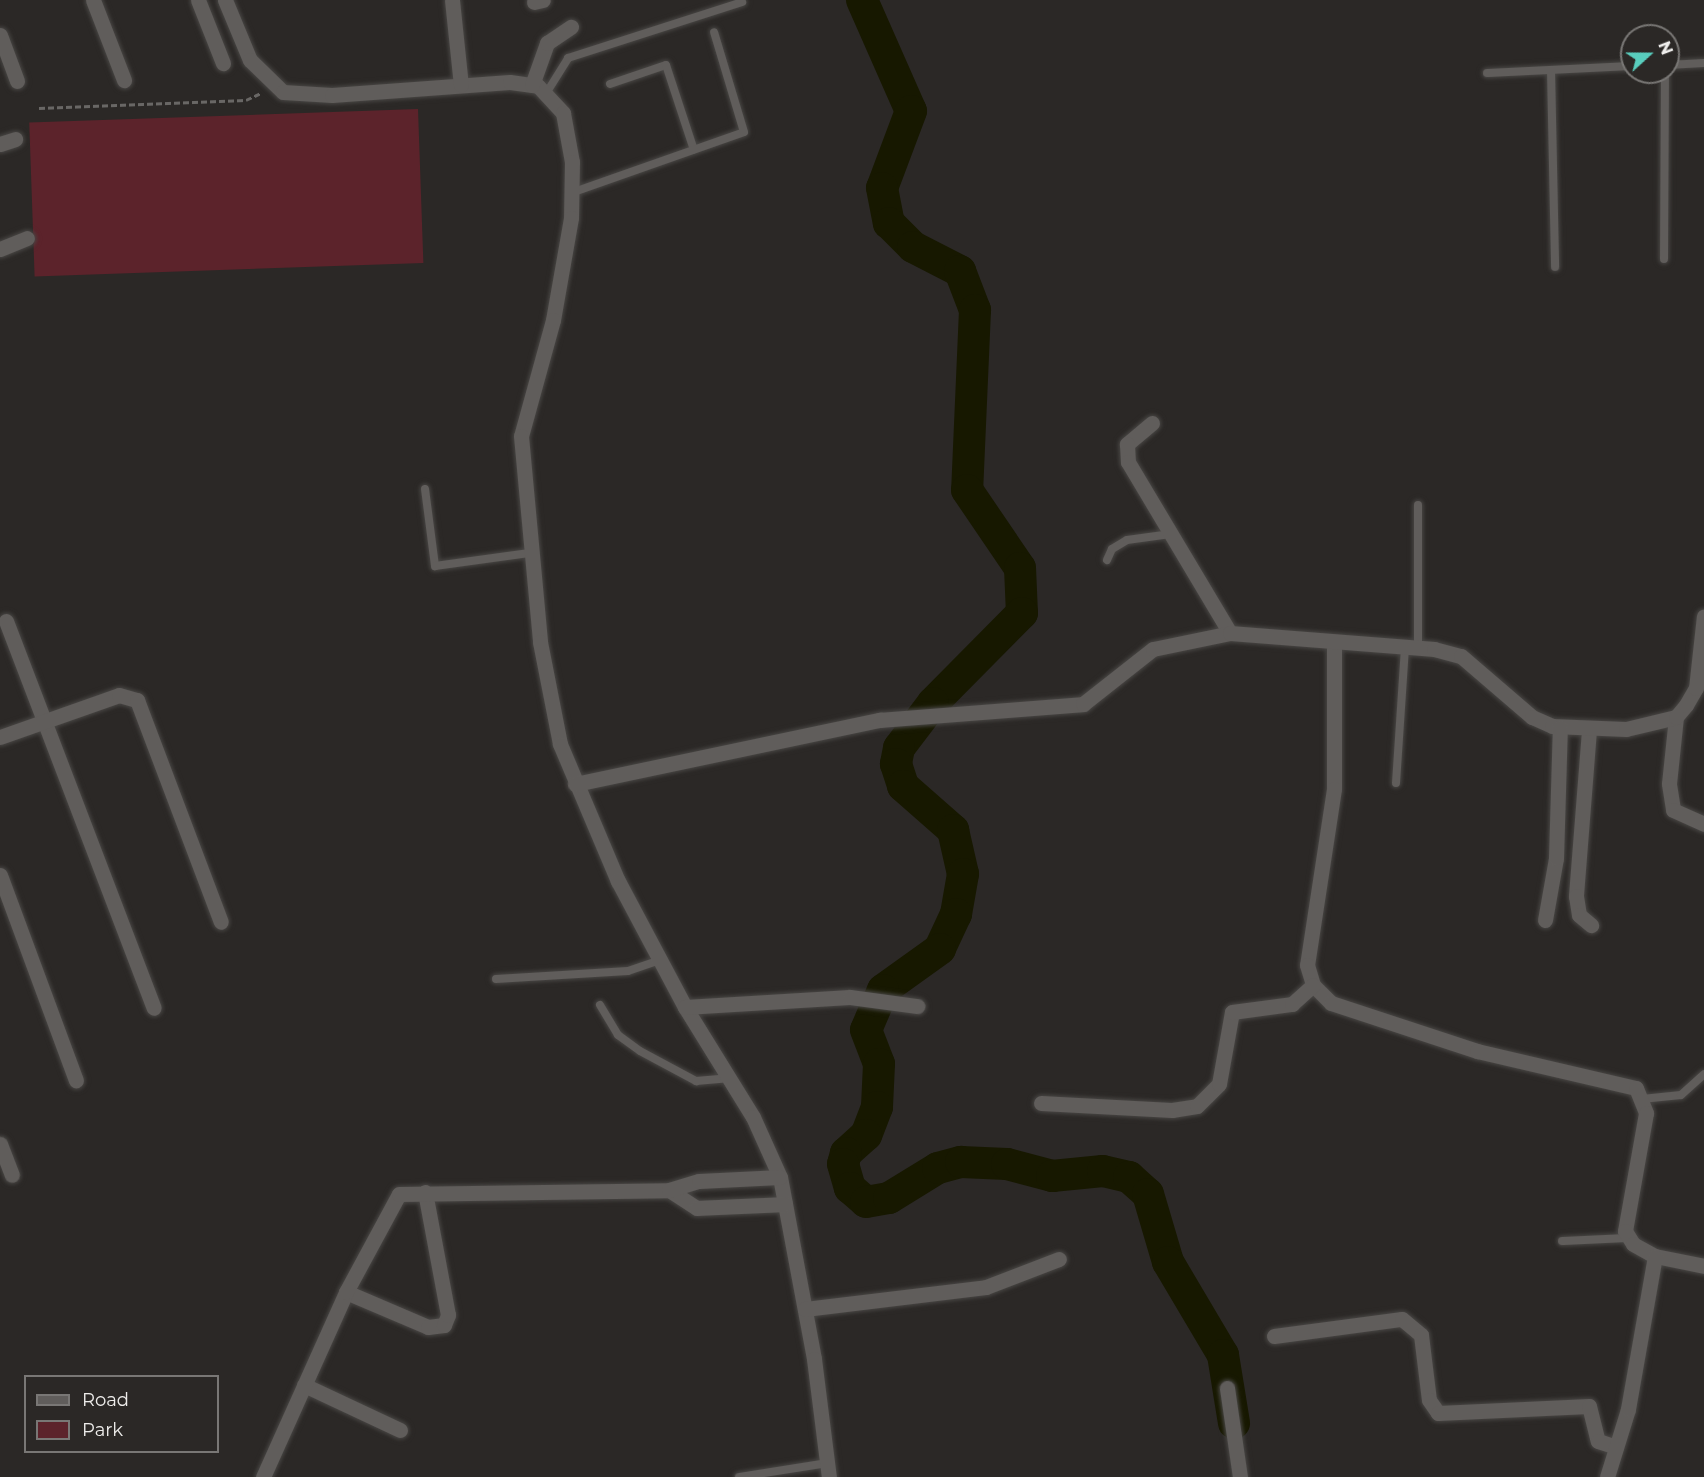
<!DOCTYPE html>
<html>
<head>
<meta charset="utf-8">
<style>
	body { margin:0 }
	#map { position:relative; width:1704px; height:1477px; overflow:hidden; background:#2b2826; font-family:Montserrat,sans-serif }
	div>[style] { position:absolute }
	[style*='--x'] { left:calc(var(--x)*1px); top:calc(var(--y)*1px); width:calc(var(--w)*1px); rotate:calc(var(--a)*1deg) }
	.green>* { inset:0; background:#5c232b; transform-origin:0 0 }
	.river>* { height:32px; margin:-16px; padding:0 16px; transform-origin:16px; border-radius:16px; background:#171800 }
	.path>* { height:3px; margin-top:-1.5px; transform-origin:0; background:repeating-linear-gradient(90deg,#696765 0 6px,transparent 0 9px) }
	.roads { filter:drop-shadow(0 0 2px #484644) drop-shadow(0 0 2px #484644) }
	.lane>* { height:8px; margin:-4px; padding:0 4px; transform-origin:4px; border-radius:4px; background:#605d5b }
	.street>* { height:15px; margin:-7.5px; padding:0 7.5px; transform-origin:7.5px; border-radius:7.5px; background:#605d5b }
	span { translate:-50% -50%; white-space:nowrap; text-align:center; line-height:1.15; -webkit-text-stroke:6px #2b2826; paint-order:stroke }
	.legend { position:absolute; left:24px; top:1375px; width:195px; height:78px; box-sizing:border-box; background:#2b2826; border:2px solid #797775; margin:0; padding:8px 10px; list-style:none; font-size:18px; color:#eeedeb }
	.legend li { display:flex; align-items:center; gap:12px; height:30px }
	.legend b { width:30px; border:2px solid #797775 }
	.north { position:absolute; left:1620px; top:24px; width:60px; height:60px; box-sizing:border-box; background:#2b2826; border:2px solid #797775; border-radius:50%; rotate:69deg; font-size:16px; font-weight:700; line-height:24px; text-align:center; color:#eeedeb }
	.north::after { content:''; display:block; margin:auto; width:21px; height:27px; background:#59cebe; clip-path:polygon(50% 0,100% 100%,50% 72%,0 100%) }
</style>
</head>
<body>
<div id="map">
	<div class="green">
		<i style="left:418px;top:109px;width:154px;height:389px;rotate:88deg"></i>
	</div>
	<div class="river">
		<i style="--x:862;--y:0;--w:121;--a:66.2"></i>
		<i style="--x:911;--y:111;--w:82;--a:110.6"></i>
		<i style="--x:882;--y:188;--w:36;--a:79"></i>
		<i style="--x:889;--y:223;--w:34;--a:45"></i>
		<i style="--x:913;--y:247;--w:53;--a:27.1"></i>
		<i style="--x:960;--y:271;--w:42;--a:69"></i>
		<i style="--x:975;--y:310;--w:180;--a:92.5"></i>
		<i style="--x:967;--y:490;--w:94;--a:55.8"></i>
		<i style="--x:1020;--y:568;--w:45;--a:87.5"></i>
		<i style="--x:1022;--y:613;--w:127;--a:134.7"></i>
		<i style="--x:933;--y:703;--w:56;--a:127.1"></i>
		<i style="--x:899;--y:748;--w:16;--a:101"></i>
		<i style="--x:896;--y:764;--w:23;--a:72"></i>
		<i style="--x:903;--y:786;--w:67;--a:41.3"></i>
		<i style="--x:953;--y:830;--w:45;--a:77.2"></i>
		<i style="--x:963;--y:874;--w:41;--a:99.9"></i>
		<i style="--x:956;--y:914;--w:38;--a:115"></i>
		<i style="--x:940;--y:949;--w:70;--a:144.3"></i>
		<i style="--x:883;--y:990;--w:43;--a:113"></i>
		<i style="--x:866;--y:1030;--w:36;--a:69"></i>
		<i style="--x:879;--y:1064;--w:43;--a:92.7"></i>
		<i style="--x:877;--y:1107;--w:30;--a:111"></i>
		<i style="--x:866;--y:1135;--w:27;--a:138"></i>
		<i style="--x:846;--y:1153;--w:11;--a:105"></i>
		<i style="--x:843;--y:1164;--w:25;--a:74"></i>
		<i style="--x:850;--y:1188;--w:21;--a:41"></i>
		<i style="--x:866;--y:1202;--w:23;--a:-10"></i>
		<i style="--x:889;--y:1198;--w:57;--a:-31.5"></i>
		<i style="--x:938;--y:1168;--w:24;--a:-15"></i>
		<i style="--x:961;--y:1162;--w:46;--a:2.5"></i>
		<i style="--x:1007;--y:1164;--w:47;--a:14.9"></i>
		<i style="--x:1052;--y:1176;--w:51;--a:-5.6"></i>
		<i style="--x:1103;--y:1171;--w:27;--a:13"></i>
		<i style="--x:1129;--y:1177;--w:25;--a:42"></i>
		<i style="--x:1148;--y:1194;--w:71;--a:73.6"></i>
		<i style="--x:1168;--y:1262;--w:108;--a:59.4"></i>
		<i style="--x:1223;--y:1355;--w:69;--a:80.8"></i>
	</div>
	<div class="path">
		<i style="--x:39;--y:108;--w:207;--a:-2.2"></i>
		<i style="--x:246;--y:100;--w:17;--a:-25"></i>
	</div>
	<div class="roads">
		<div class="lane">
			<i style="--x:1668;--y:65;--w:36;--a:-3"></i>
			<i style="--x:1551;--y:70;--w:197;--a:88.8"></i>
			<i style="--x:1487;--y:73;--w:145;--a:-2.8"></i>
			<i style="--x:610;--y:84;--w:59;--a:-18.7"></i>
			<i style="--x:666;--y:65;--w:89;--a:71.8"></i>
			<i style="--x:547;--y:92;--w:40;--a:-58"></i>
			<i style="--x:568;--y:58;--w:183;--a:-17.8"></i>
			<i style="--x:571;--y:193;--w:183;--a:-19.4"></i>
			<i style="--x:744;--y:132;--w:104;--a:-106.7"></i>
			<i style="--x:1664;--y:259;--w:187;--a:-89.7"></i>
			<i style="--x:425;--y:489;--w:78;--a:82.6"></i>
			<i style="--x:435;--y:566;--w:95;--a:-7.9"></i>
			<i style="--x:1107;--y:560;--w:12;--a:-66"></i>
			<i style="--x:1112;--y:549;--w:17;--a:-31"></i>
			<i style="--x:1127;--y:540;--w:44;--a:-7.8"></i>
			<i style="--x:1418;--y:648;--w:143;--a:-90"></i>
			<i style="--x:1396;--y:783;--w:135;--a:-86.2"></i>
			<i style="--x:496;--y:979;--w:132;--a:-3.5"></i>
			<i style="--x:628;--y:971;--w:34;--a:-19"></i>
			<i style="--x:600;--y:1005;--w:35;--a:59"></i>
			<i style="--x:618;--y:1035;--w:27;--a:36"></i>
			<i style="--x:640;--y:1051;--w:64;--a:28.2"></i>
			<i style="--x:696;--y:1081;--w:32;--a:-5"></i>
			<i style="--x:1642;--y:1099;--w:39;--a:-6"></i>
			<i style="--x:1681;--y:1095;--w:31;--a:-42"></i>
			<i style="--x:1562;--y:1241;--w:66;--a:-2.6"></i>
			<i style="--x:739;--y:1477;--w:89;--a:-9"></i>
		</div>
		<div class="street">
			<i style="--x:93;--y:0;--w:86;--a:68.8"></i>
			<i style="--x:198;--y:0;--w:68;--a:68.4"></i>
			<i style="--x:225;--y:0;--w:65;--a:67.4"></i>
			<i style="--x:250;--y:60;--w:46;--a:44.1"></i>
			<i style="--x:283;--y:92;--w:49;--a:3.5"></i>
			<i style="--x:332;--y:95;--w:178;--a:-4.2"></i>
			<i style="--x:510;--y:82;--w:28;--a:8"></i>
			<i style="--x:538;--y:86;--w:37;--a:47"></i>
			<i style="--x:563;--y:113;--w:50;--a:79.6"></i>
			<i style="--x:572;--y:162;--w:56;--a:91"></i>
			<i style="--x:571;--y:218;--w:104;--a:100"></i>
			<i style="--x:553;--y:320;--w:120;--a:105.4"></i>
			<i style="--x:521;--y:436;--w:207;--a:84.7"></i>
			<i style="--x:540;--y:642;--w:104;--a:78.9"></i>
			<i style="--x:560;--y:744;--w:149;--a:67.1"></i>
			<i style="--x:618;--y:881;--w:143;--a:62"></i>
			<i style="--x:685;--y:1007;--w:129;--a:58.3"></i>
			<i style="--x:753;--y:1117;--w:66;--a:65.8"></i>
			<i style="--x:780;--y:1177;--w:185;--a:79.4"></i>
			<i style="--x:814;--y:1359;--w:119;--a:82.8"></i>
			<i style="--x:452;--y:0;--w:85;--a:84"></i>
			<i style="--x:534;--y:2;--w:9;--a:-13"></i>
			<i style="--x:0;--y:35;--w:49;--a:69.7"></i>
			<i style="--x:532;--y:85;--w:45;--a:-70.3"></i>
			<i style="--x:547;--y:43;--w:29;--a:-34"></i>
			<i style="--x:0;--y:144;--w:16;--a:-18"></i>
			<i style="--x:0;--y:249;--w:29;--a:-22"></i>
			<i style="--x:1152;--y:423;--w:33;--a:140"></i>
			<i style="--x:1127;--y:444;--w:18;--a:87"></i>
			<i style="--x:1128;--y:462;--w:199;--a:59.2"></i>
			<i style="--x:6;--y:621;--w:414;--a:69.1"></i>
			<i style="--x:1334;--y:643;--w:146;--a:90"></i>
			<i style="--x:1334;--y:789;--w:178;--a:98.7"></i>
			<i style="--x:1307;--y:965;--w:21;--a:73"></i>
			<i style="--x:1313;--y:985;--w:25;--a:45"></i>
			<i style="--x:1331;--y:1003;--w:154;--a:18.2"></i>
			<i style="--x:1477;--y:1051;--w:163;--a:13.1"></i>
			<i style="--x:1636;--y:1088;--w:27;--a:68"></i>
			<i style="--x:1646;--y:1113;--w:120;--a:100.1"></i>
			<i style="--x:1625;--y:1231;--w:15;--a:58"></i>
			<i style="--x:1633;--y:1244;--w:25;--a:29"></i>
			<i style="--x:1655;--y:1256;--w:50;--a:11.5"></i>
			<i style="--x:1676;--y:717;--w:67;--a:96"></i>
			<i style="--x:1669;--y:784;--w:26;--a:81"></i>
			<i style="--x:1673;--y:810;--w:34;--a:24"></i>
			<i style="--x:1589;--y:730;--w:167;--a:94.5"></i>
			<i style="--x:1576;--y:896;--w:19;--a:81"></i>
			<i style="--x:1579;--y:915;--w:16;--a:40"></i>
			<i style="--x:0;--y:737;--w:126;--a:-19.4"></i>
			<i style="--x:119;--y:695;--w:19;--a:16"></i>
			<i style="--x:137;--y:700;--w:237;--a:69.3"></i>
			<i style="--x:575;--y:784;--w:312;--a:-11.9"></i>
			<i style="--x:880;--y:720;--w:204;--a:-4.5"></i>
			<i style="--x:1083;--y:704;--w:89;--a:-38.2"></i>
			<i style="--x:1153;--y:649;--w:79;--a:-11.7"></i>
			<i style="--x:1230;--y:633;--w:205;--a:4.5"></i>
			<i style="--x:1434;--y:649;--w:28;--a:15"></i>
			<i style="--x:1461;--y:656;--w:94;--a:40.7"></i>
			<i style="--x:1532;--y:717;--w:22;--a:24"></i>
			<i style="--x:1552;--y:726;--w:74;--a:2.3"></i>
			<i style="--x:1626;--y:729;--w:51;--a:-13.5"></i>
			<i style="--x:1676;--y:717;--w:16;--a:-50"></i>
			<i style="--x:1686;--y:705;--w:20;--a:-60"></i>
			<i style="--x:1696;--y:688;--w:72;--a:-83.7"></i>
			<i style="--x:0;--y:875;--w:219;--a:69.7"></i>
			<i style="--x:1545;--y:920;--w:63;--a:-79.9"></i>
			<i style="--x:1556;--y:858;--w:131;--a:-88.3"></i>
			<i style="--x:685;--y:1007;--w:165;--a:-3.5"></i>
			<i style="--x:850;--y:997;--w:68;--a:7.7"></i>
			<i style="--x:1041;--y:1103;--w:131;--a:3.1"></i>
			<i style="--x:1172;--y:1110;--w:25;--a:-9"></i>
			<i style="--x:1197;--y:1106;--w:31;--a:-45"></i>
			<i style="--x:1219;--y:1084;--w:73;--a:-79.8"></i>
			<i style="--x:1232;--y:1012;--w:61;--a:-7.6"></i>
			<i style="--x:1292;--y:1004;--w:28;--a:-42"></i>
			<i style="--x:0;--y:1144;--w:33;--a:69"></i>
			<i style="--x:669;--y:1190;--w:33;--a:33"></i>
			<i style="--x:697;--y:1208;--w:88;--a:-2.6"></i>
			<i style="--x:346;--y:1292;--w:89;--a:23.1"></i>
			<i style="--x:428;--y:1327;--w:16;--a:-7"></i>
			<i style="--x:444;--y:1325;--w:11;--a:-68"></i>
			<i style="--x:448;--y:1315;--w:125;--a:-100.6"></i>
			<i style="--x:805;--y:1309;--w:182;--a:-6.9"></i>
			<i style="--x:986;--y:1287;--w:78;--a:-21"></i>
			<i style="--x:1274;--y:1336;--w:129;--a:-7.6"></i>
			<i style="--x:1402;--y:1319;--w:25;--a:40"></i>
			<i style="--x:1421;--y:1335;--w:65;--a:83"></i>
			<i style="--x:1429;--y:1400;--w:16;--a:55"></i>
			<i style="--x:1438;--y:1413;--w:151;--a:-2.7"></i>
			<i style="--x:1589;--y:1406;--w:36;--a:76"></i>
			<i style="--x:1598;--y:1441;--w:19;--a:18"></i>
			<i style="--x:304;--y:1385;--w:106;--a:25.1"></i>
			<i style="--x:1227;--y:1388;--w:90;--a:81.7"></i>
			<i style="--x:263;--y:1477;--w:203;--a:-65.8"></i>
			<i style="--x:346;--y:1292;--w:111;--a:-61.6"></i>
			<i style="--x:399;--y:1194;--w:270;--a:-0.8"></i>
			<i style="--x:669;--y:1190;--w:31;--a:-17"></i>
			<i style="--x:699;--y:1181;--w:81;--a:-2.8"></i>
			<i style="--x:1607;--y:1477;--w:71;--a:-72.8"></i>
			<i style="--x:1628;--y:1409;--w:155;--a:-80"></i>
		</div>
	</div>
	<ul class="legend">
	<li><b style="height:8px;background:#605d5b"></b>Road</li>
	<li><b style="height:16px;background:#5c232b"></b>Park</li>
	</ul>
	<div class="north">N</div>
</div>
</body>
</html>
